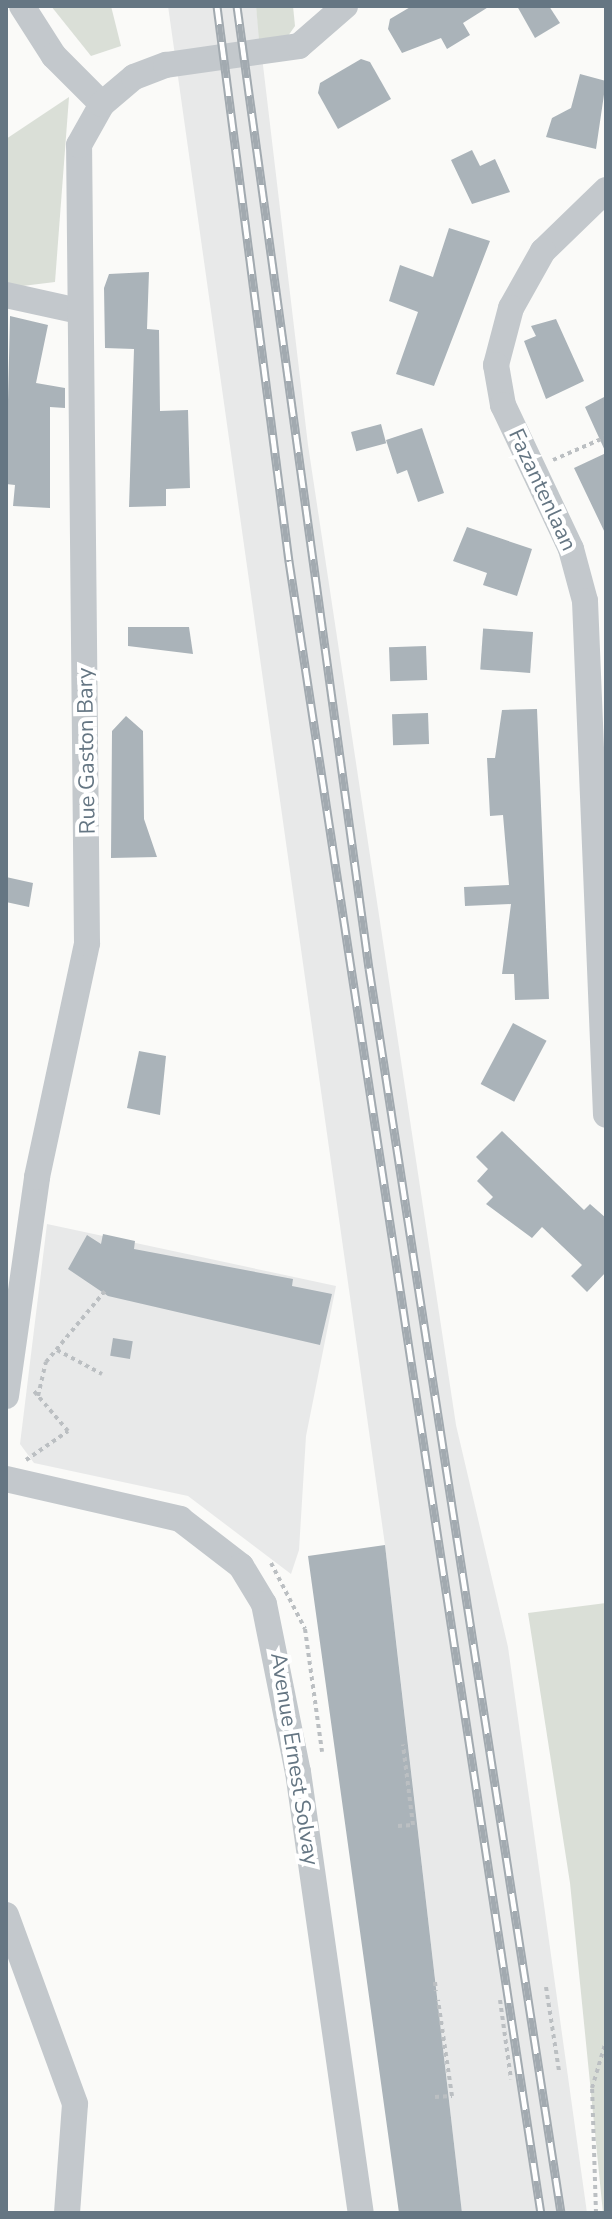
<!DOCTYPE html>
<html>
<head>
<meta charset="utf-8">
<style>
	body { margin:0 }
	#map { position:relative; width:612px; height:2219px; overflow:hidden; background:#fafaf8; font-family:"Nunito Sans",sans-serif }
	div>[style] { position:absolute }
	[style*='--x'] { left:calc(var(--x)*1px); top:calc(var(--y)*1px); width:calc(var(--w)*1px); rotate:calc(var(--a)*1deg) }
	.built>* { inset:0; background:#e8e9e9 }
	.green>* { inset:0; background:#dadfd7 }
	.building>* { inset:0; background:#aab3b9; transform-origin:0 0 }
	.path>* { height:4px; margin-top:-2px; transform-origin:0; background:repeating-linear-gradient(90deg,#bbbfc2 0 4px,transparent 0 8px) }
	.minor>* { height:26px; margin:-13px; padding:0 13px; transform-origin:13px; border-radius:13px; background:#c3c8cc }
	.rail>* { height:9px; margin-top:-4.5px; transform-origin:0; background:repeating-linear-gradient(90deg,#fff 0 18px,#a2aab0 0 36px); box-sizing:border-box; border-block:2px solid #a2aab0 }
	span { translate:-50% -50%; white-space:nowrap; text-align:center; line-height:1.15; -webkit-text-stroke:8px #fff; paint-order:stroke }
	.street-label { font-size:22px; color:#657683 }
	.frame { position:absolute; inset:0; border:8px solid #657683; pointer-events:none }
</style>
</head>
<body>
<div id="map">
	<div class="built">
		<i style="clip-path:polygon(168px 6px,256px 6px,308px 445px,456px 1425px,508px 1647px,587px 2213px,462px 2213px,385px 1545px)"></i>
		<i style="clip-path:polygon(47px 1224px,336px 1286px,306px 1436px,299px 1550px,291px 1574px,188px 1496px,34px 1463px,20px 1444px)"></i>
	</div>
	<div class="green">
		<i style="clip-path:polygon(51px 6px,111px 6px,121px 46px,91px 56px)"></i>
		<i style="clip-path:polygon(256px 6px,293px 6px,295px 26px,288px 36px,259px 39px)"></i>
		<i style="clip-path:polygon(69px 97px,55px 282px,6px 288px,6px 139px)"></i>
		<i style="clip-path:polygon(606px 1603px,606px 2213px,603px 2213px,570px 1883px,528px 1613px)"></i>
	</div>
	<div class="building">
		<i style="clip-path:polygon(412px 6px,490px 6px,463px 23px,470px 35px,447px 49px,441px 38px,402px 53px,388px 29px,390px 19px)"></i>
		<i style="clip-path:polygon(517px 6px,549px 6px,560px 23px,535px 38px)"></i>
		<i style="clip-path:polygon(361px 59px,370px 62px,391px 99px,338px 129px,318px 93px,320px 83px)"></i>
		<i style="clip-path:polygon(580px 74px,606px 81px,596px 149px,546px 137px,552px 118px,571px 108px)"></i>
		<i style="clip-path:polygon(472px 150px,480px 166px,495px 159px,510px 192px,472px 204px,451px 160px)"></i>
		<i style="clip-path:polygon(449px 228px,490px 241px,434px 386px,396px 374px,418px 312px,389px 301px,400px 265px,433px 277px)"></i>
		<i style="clip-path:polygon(149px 272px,147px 329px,159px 330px,160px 411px,188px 410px,190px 488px,166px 489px,166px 506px,129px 507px,134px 349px,105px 348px,104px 288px,109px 274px)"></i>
		<i style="clip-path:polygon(10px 316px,48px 325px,36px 383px,65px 388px,65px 408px,50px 407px,50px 508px,13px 506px,15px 485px,6px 484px)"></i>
		<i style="clip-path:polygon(556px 319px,584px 381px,546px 399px,524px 341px,536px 336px,531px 326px)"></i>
		<i style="clip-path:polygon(606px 396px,606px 535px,574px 468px,606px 453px,585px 407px)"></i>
		<i style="left:381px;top:424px;width:20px;height:31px;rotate:75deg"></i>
		<i style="clip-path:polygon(422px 428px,444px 493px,418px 502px,407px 470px,397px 474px,386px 440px)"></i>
		<i style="clip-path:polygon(467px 527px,532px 549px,517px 596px,483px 585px,487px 573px,453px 561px)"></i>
		<i style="clip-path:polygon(128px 627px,189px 627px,193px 654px,128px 646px)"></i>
		<i style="left:533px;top:632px;width:41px;height:50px;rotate:94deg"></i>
		<i style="left:426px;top:646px;width:34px;height:37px;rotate:88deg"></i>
		<i style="clip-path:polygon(537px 709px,549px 999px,515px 1000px,514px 974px,502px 974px,511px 904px,465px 906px,464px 887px,509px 885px,503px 815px,490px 816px,487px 758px,495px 758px,502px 710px)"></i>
		<i style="left:428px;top:713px;width:31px;height:36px;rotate:88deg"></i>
		<i style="clip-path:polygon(126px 716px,143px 731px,144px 819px,157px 857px,111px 858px,112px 731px)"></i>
		<i style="clip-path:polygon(6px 877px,33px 883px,29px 907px,6px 902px)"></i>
		<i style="left:513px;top:1023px;width:38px;height:69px;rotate:28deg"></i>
		<i style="clip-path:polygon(139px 1051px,166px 1056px,160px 1115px,127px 1108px)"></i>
		<i style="clip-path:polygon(502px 1131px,584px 1210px,590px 1204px,606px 1218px,606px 1272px,587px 1292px,571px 1276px,582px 1265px,542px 1227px,532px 1238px,486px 1204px,493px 1197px,477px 1181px,488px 1169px,476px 1157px)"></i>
		<i style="clip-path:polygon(103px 1234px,135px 1241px,134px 1249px,293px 1279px,292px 1286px,332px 1294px,320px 1345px,108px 1296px,68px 1269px,87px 1235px,101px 1244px)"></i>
		<i style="left:113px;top:1338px;width:20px;height:18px;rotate:9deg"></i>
		<i style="clip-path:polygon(385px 1545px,398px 1659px,462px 2213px,399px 2213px,308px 1556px)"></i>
	</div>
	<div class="path">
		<i style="--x:553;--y:460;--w:58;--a:-23.5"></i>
		<i style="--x:57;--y:1350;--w:51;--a:28.1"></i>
		<i style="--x:38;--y:1396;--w:35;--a:-77"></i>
		<i style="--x:46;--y:1362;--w:92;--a:-50.3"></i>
		<i style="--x:26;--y:1460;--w:51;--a:-34.6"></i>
		<i style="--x:68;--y:1431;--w:54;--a:-130.5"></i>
		<i style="--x:271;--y:1563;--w:74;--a:62.7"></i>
		<i style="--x:305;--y:1629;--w:124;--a:82.1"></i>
		<i style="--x:398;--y:1826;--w:15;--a:-4"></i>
		<i style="--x:413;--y:1825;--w:81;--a:-97.1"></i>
		<i style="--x:435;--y:1982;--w:9;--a:84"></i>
		<i style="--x:546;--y:1987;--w:85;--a:81.2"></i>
		<i style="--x:500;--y:2000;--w:80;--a:82.1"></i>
		<i style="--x:435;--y:2097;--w:17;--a:-3"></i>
		<i style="--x:452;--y:2096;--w:97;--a:-98.3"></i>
		<i style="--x:596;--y:2213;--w:125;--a:-91.8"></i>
		<i style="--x:592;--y:2088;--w:49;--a:-73.4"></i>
	</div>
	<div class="minor">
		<i style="--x:22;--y:6;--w:59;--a:57.4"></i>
		<i style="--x:54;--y:56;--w:68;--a:45"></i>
		<i style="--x:606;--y:190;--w:88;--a:135.9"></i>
		<i style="--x:543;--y:251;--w:65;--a:119.3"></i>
		<i style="--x:511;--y:308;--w:59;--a:104.7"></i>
		<i style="--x:496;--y:365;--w:41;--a:80.1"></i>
		<i style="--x:503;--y:405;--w:159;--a:64.7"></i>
		<i style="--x:571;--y:549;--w:54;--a:74.9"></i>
		<i style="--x:585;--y:601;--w:514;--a:87.66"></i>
		<i style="--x:6;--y:295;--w:75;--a:12.4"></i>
		<i style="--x:6;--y:1396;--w:221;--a:-81.9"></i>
		<i style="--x:37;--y:1177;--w:239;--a:-77.9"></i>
		<i style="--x:87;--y:943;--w:798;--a:-90.57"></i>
		<i style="--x:79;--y:145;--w:47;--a:-60.7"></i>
		<i style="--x:102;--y:104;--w:42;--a:-40.2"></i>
		<i style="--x:134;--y:77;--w:34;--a:-21"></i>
		<i style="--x:166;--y:65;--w:134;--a:-8.1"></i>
		<i style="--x:299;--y:46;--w:61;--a:-41"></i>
		<i style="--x:6;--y:1479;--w:179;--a:12.9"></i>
		<i style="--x:180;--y:1519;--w:77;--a:37.6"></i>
		<i style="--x:241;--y:1566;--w:44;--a:58.8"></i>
		<i style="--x:264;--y:1604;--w:171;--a:78.6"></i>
		<i style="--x:298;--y:1772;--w:445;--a:81.9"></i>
		<i style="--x:6;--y:1915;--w:201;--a:69.9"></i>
		<i style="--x:75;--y:2104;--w:109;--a:94.2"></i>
	</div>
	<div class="rail">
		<i style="--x:217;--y:6;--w:560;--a:82.61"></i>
		<i style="--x:289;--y:561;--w:1671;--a:81.33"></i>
		<i style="--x:237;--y:6;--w:971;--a:82.19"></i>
		<i style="--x:369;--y:968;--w:1260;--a:81.23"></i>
	</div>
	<div class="street-label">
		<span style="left:542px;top:490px;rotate:65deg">Fazantenlaan</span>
		<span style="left:87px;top:751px;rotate:-91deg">Rue Gaston Bary</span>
		<span style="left:294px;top:1759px;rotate:81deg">Avenue Ernest Solvay</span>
	</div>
	<div class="frame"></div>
</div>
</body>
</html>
